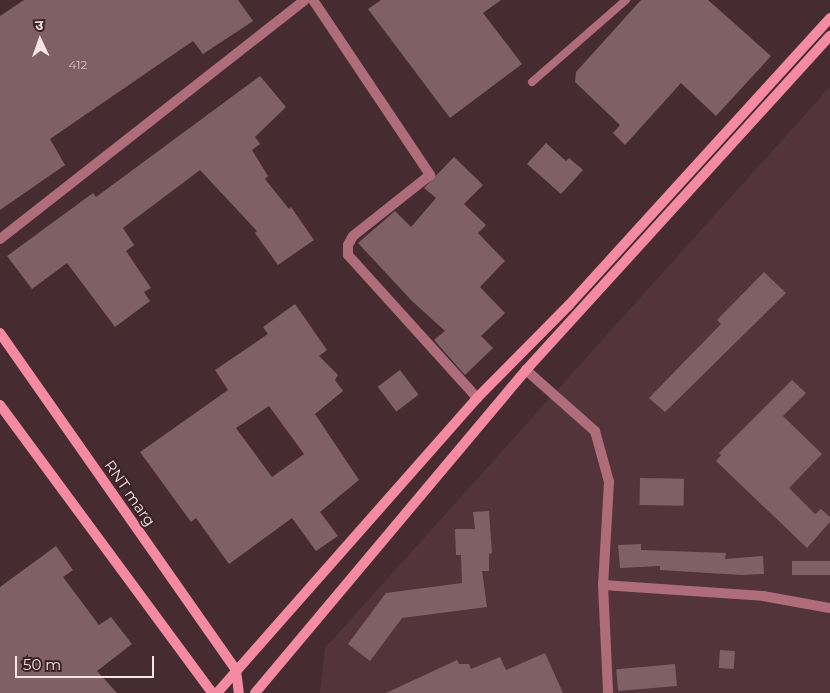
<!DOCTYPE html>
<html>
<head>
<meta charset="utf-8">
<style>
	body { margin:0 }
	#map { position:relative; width:830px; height:693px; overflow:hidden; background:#462c31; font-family:Montserrat,"Noto Sans Devanagari",sans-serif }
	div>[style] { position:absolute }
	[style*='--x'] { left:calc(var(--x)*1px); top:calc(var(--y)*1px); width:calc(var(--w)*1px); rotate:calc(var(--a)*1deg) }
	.built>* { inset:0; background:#54343b }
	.building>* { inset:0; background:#7e6065; transform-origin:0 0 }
	.service>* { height:8px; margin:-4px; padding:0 4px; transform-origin:4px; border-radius:4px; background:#af6d7b }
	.minor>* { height:10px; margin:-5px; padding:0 5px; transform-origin:5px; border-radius:5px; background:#af6d7b }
	.secondary>* { height:10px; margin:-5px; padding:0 5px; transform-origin:5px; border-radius:5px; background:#f48ba3 }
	span { translate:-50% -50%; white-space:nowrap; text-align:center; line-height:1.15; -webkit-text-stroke:4px #3b2227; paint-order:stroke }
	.number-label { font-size:12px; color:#d8c3c6 }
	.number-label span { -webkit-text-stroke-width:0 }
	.street-label { font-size:15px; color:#f6e4e7 }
	.north { position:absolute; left:15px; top:15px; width:50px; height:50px; -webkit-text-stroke:4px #3b2227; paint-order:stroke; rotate:357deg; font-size:14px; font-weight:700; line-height:20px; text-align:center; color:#f6e4e7 }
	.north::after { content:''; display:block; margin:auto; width:18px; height:22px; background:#f6e4e7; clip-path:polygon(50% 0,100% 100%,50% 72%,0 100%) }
	.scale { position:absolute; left:15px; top:656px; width:139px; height:22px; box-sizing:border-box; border:2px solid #f6e4e7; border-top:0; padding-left:6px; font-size:15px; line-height:18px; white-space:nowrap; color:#f6e4e7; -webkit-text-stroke:4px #3b2227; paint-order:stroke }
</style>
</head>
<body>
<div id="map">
	<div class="built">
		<i style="clip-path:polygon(830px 87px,830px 693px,320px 693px,325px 648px)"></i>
	</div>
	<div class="building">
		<i style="clip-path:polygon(24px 0,238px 0,253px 21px,203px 54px,193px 41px,50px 139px,65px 165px,0 210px,0 16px)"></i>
		<i style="clip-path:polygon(381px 0,501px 0,483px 13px,522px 64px,450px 118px,368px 9px)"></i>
		<i style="clip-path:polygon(641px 0,708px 0,771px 56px,716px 116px,681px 83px,625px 145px,613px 133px,620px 125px,575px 82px,576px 72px)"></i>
		<i style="clip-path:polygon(260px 76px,286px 107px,255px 137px,260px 144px,252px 150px,268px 176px,265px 179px,289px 209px,291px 207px,314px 240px,278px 265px,255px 233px,257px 231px,200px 170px,123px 228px,134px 245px,126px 251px,151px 288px,144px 292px,150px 301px,115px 327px,67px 263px,32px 289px,7px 256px,93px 193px,96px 197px)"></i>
		<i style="clip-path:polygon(546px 143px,566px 161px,569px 158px,583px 170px,561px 194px,527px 164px)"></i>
		<i style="clip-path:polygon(454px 157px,483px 185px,464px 204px,486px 225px,478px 233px,505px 261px,480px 287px,505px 313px,481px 336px,493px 348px,465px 375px,434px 340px,445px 331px,412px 301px,358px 243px,395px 211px,411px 227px,436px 198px,424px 188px)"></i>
		<i style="clip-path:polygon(764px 272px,786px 293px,665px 412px,649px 398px,721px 324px,717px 320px)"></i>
		<i style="clip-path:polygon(evenodd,295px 304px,327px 350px,319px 356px,338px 375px,335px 380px,343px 391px,315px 414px,359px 480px,320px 512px,338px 536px,316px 551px,292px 518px,229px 564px,196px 518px,191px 522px,140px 452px,228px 390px,215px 370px,268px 334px,263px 327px,295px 304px,269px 406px,304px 454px,272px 477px,236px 428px,269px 406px)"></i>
		<i style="left:400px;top:370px;width:31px;height:28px;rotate:53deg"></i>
		<i style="clip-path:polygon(792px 380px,806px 393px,783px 416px,822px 454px,789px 488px,815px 514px,821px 509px,830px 517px,830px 522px,807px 548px,716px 461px,721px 455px,719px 453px)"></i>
		<i style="left:640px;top:478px;width:44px;height:27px;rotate:1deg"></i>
		<i style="clip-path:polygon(489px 511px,492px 553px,489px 554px,489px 571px,482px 571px,487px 607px,402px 618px,370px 661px,348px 644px,386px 593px,462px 583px,461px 555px,456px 555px,455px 529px,475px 529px,473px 512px)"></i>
		<i style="clip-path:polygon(641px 544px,641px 550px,726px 553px,725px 559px,763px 556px,764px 574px,742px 575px,660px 570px,660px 566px,620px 568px,618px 545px)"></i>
		<i style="clip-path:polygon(56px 546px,73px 570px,63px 577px,99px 625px,111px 617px,132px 644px,97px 671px,117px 693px,0 693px,0 587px)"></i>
		<i style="left:792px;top:561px;width:38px;height:14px"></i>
		<i style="left:720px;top:650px;width:15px;height:18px;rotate:4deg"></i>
		<i style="clip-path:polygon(545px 653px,563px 693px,386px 693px,457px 660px,459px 664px,469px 664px,471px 669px,500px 657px,506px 670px)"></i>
		<i style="left:675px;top:664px;width:22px;height:59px;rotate:85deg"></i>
	</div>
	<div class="service">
		<i style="--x:532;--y:82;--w:125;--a:-41.1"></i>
	</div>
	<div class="minor">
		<i style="--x:313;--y:0;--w:211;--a:56.2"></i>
		<i style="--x:430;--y:175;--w:98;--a:141.6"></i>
		<i style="--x:353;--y:236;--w:10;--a:119"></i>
		<i style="--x:348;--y:245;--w:10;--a:90"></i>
		<i style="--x:348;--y:255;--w:193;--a:47.9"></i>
		<i style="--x:0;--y:239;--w:387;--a:-38.1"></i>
		<i style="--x:526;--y:370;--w:92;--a:41.5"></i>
		<i style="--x:595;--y:431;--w:53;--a:74.6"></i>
		<i style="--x:609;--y:482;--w:103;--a:93.3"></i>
		<i style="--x:603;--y:585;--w:108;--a:87.3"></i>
		<i style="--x:603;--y:585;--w:160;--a:3.9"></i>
		<i style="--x:763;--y:596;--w:68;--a:10.2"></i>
	</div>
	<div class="secondary">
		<i style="--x:0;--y:333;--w:411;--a:55"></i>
		<i style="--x:236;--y:670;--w:23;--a:83"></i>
		<i style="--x:0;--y:405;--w:358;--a:53.6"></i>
		<i style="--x:217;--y:693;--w:393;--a:-48.6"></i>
		<i style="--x:477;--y:398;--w:131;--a:-45.3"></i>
		<i style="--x:569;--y:305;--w:388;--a:-47.7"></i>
		<i style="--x:255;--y:693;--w:422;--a:-50"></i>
		<i style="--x:526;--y:370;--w:452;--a:-47.7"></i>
	</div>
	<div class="number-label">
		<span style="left:78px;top:65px">412</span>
	</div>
	<div class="street-label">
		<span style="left:130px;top:493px;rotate:55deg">RNT marg</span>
	</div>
	<div class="north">उ</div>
	<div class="scale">50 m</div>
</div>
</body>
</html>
